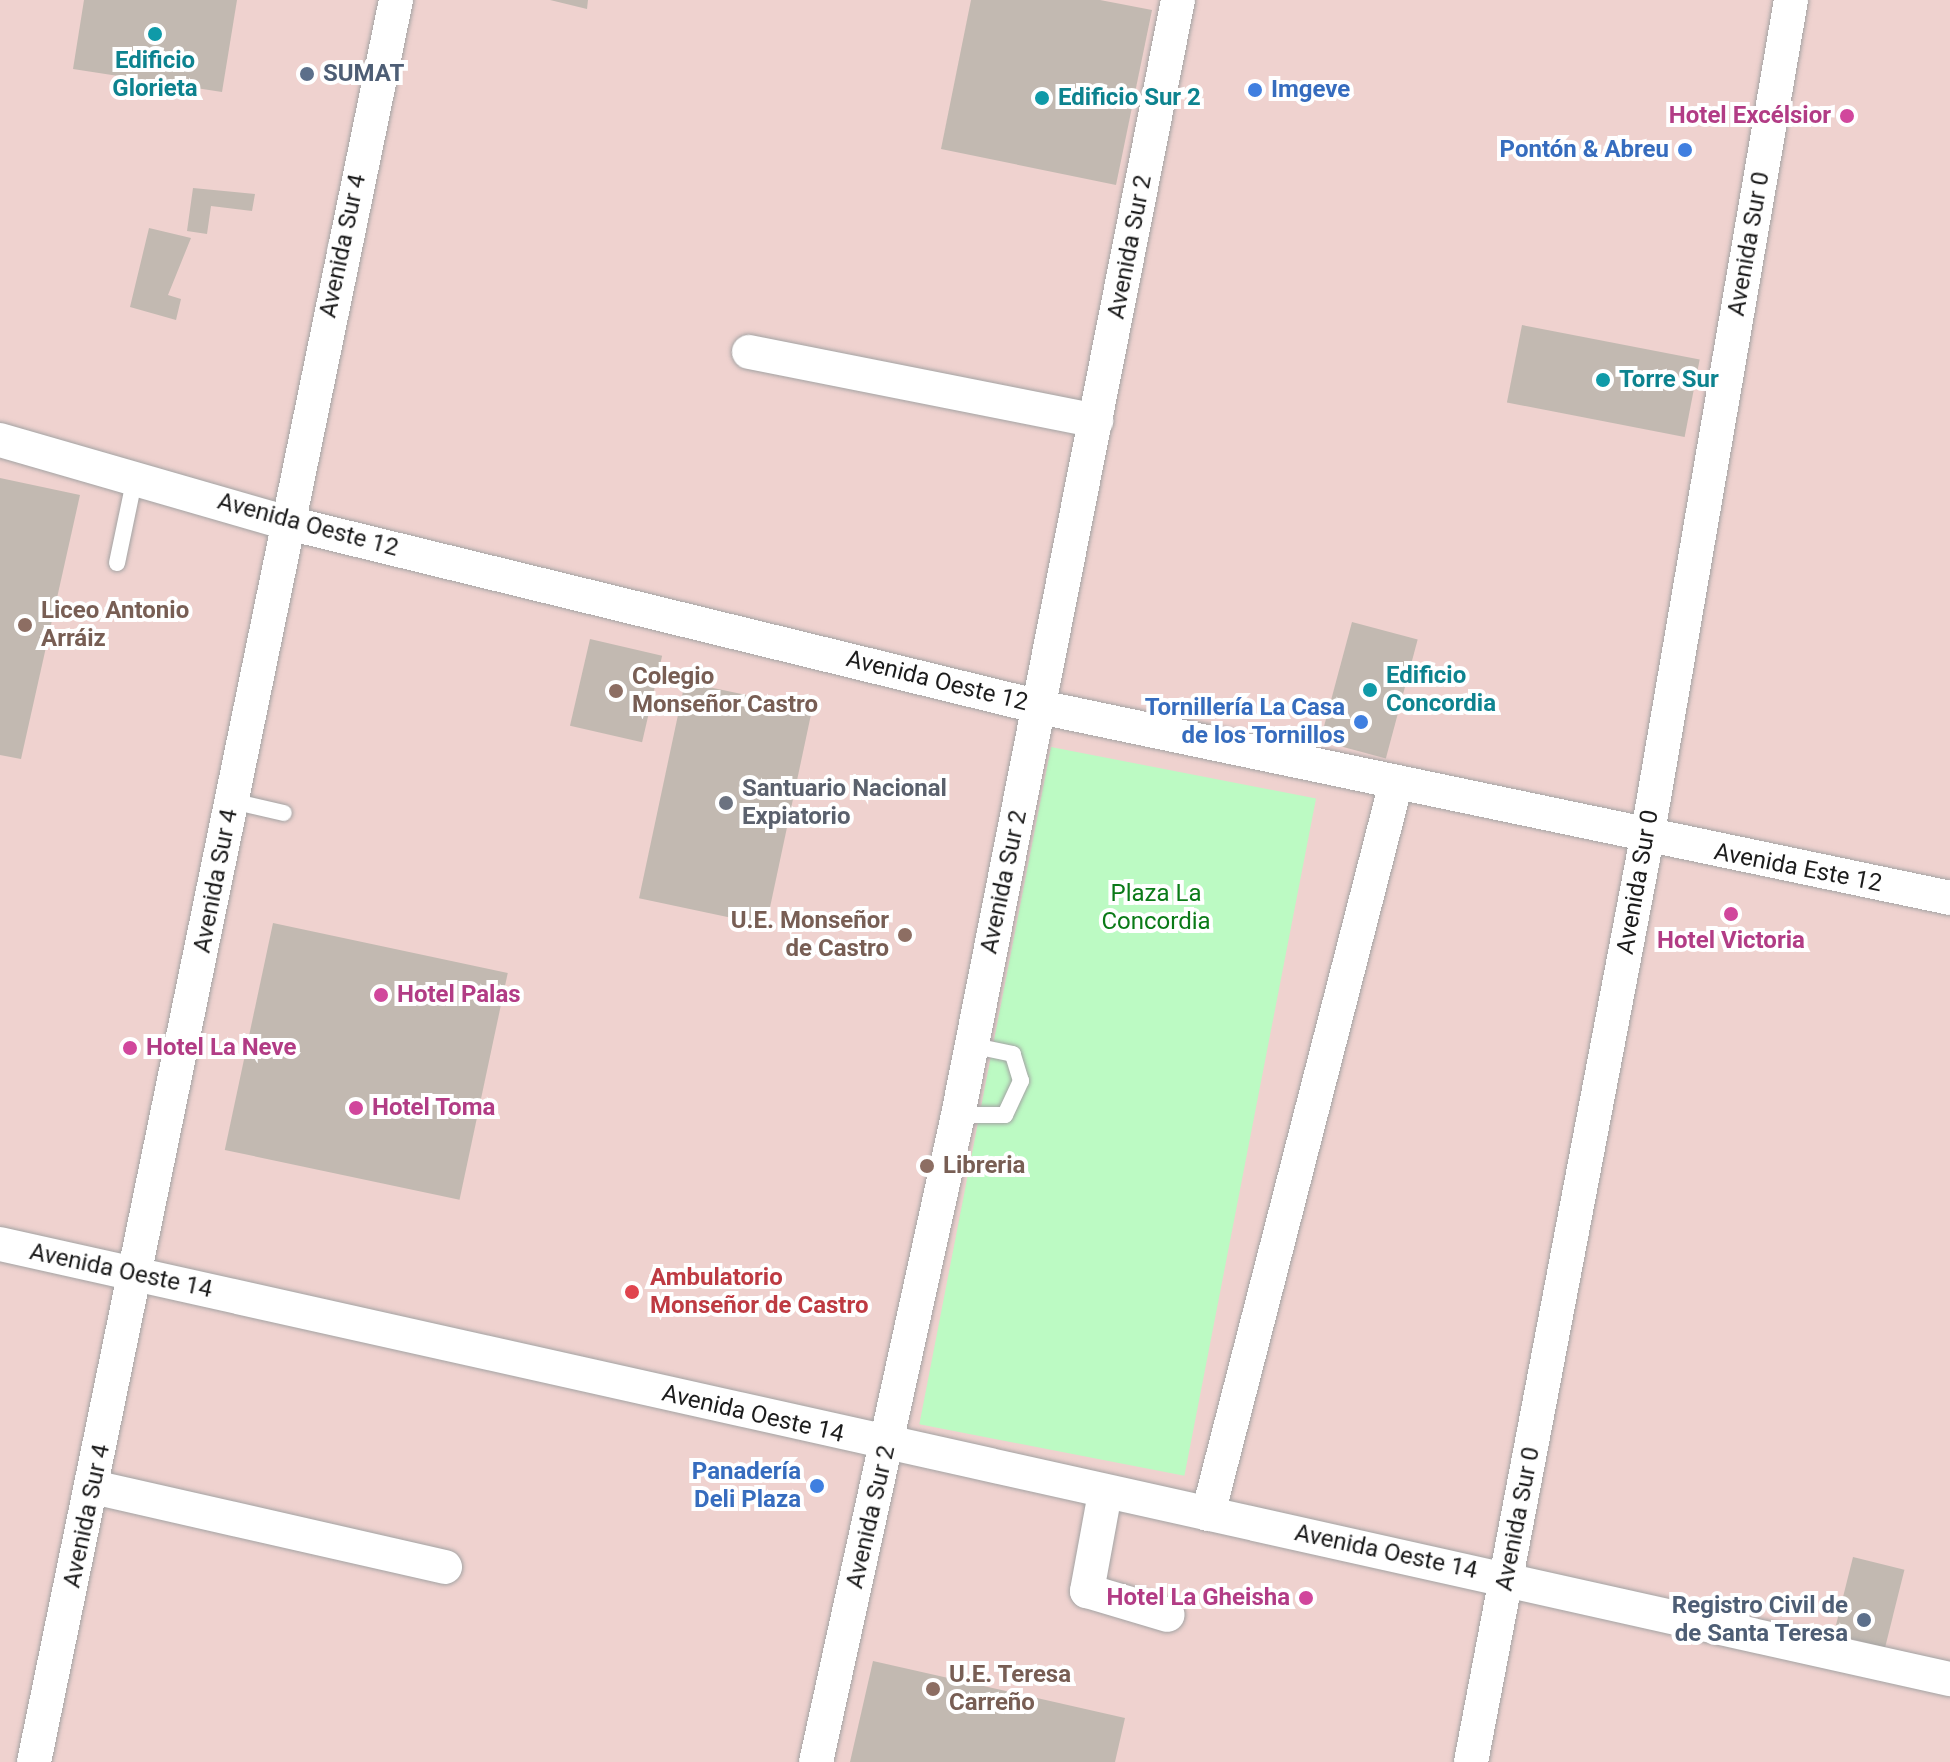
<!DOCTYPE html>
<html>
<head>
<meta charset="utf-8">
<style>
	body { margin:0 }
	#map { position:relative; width:1950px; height:1762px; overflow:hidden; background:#eeeae1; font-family:Roboto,sans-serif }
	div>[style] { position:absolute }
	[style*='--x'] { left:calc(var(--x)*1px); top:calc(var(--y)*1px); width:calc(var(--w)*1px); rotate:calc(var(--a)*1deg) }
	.commercial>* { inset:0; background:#efd2cf; transform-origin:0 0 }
	.park>* { inset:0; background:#bcfac3; transform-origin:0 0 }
	.building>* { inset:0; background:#c2b9b1; transform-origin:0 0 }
	.roads { filter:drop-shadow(0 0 2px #a3a3a3) drop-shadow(0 0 2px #a3a3a3) }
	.lane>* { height:16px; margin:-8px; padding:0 8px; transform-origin:8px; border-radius:8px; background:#fff }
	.street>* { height:34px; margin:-17px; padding:0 17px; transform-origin:17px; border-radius:17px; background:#fff }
	.dots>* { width:22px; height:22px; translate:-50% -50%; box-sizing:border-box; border:4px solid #fff; border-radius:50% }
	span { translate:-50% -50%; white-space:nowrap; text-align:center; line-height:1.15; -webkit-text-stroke:8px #fff; paint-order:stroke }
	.culture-label { font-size:24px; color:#0d838f; font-weight:700 }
	.left { translate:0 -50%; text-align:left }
	.service-label { font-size:24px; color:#4e5e75; font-weight:700 }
	.right { translate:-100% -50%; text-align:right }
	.shop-label { font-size:24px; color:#366cbe; font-weight:700 }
	.hotel-label { font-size:24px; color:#b23c85; font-weight:700 }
	.street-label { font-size:24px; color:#1c1c1c }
	.education-label { font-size:24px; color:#785e54; font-weight:700 }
	.worship-label { font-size:24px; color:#5b616d; font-weight:700 }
	.park-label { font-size:24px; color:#0a7a17 }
	.health-label { font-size:24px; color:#be3a42; font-weight:700 }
</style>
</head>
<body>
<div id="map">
	<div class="commercial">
		<i style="left:0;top:0;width:1950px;height:1762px"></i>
	</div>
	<div class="park">
		<i style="left:1051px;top:747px;width:270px;height:690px;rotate:11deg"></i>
	</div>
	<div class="building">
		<i style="clip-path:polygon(84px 0,237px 0,222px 92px,73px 69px)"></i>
		<i style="clip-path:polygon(550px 0,588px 0,587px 9px)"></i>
		<i style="clip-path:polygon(971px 0,1100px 0,1152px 10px,1116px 185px,941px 149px)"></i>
		<i style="clip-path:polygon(193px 188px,255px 194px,252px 211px,211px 206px,207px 234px,187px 231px)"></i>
		<i style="clip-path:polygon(149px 228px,191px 238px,168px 295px,181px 299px,176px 320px,130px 307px)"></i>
		<i style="left:1522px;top:325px;width:181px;height:79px;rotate:11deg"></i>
		<i style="clip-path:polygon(0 478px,80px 495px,21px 759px,0 755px)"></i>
		<i style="left:1352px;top:622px;width:68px;height:123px;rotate:15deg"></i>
		<i style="left:590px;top:639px;width:74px;height:89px;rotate:13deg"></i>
		<i style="left:685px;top:682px;width:130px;height:221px;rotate:12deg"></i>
		<i style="left:273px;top:923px;width:240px;height:232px;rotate:12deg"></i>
		<i style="left:1853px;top:1557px;width:53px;height:80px;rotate:14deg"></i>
		<i style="clip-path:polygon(873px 1661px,1125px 1718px,1115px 1762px,850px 1762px)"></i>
	</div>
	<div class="roads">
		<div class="lane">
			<i style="--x:117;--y:563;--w:88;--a:-78.2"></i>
			<i style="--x:232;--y:801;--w:53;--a:13"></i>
			<i style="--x:958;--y:1115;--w:47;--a:0"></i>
			<i style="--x:1005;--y:1115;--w:38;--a:-65"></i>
			<i style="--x:1021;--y:1081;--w:28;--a:-107"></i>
			<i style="--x:1013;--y:1054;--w:44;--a:-168.2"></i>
		</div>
		<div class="street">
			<i style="--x:749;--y:352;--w:354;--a:11.2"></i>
			<i style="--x:0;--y:440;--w:296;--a:16.1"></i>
			<i style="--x:284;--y:522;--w:778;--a:13.75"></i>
			<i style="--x:1040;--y:707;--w:930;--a:11.85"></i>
			<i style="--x:0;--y:1244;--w:1998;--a:12.58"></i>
			<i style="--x:93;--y:1487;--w:361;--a:12.8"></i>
			<i style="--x:1105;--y:1493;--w:100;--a:100.4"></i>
			<i style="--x:1087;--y:1591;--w:84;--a:16.5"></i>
			<i style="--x:1208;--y:1514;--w:755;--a:-75.58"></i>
			<i style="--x:34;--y:1762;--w:1799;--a:-78.39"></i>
			<i style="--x:816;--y:1762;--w:662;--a:-77.62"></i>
			<i style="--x:958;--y:1115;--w:1136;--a:-78.84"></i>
			<i style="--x:1471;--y:1762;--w:941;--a:-79.22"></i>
			<i style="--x:1647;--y:838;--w:850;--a:-80.25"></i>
		</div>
	</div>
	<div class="dots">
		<i style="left:155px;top:34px;background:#0f9aa8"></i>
		<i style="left:307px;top:74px;background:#5c6f8a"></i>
		<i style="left:1255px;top:90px;background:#3f7fe0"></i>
		<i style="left:1042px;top:98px;background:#0f9aa8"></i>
		<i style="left:1847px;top:116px;background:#d1479c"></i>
		<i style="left:1685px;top:150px;background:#3f7fe0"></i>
		<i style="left:1603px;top:380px;background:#0f9aa8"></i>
		<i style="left:25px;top:625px;background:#8d6e63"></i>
		<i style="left:1370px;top:690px;background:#0f9aa8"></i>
		<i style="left:616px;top:691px;background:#8d6e63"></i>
		<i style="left:1361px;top:722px;background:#3f7fe0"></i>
		<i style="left:726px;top:803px;background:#6b7280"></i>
		<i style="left:1731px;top:914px;background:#d1479c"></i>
		<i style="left:905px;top:935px;background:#8d6e63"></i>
		<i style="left:381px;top:995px;background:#d1479c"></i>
		<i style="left:130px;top:1048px;background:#d1479c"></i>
		<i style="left:356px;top:1108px;background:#d1479c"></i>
		<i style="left:927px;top:1166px;background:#8d6e63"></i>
		<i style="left:632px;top:1292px;background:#e0444e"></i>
		<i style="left:817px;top:1486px;background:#3f7fe0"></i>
		<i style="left:1306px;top:1598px;background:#d1479c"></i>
		<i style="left:1864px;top:1620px;background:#5c6f8a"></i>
		<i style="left:933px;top:1689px;background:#8d6e63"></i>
	</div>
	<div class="culture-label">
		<span style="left:155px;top:75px">Edificio<br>Glorieta</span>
		<span class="left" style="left:1058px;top:98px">Edificio Sur 2</span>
		<span class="left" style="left:1619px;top:380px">Torre Sur</span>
		<span class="left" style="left:1386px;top:690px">Edificio<br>Concordia</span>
	</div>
	<div class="service-label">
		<span class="left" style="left:323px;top:74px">SUMAT</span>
		<span class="right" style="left:1848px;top:1620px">Registro Civil de<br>de Santa Teresa</span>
	</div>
	<div class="shop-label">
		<span class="left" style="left:1271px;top:90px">Imgeve</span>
		<span class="right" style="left:1669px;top:150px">Pontón &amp; Abreu</span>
		<span class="right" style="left:1345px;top:722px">Tornillería La Casa<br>de los Tornillos</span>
		<span class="right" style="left:801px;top:1486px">Panadería<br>Deli Plaza</span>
	</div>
	<div class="hotel-label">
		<span class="right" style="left:1831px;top:116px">Hotel Excélsior</span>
		<span style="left:1731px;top:941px">Hotel Victoria</span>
		<span class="left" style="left:397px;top:995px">Hotel Palas</span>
		<span class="left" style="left:146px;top:1048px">Hotel La Neve</span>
		<span class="left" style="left:372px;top:1108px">Hotel Toma</span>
		<span class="right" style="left:1290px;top:1598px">Hotel La Gheisha</span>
	</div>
	<div class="street-label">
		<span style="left:1749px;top:244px;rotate:-80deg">Avenida Sur 0</span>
		<span style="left:343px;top:246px;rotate:-78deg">Avenida Sur 4</span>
		<span style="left:1130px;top:247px;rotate:-79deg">Avenida Sur 2</span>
		<span style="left:308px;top:525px;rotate:15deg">Avenida Oeste 12</span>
		<span style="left:937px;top:681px;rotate:14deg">Avenida Oeste 12</span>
		<span style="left:1798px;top:868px;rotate:11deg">Avenida Este 12</span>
		<span style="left:216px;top:881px;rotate:-79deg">Avenida Sur 4</span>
		<span style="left:1004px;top:882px;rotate:-78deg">Avenida Sur 2</span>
		<span style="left:1638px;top:882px;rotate:-80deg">Avenida Sur 0</span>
		<span style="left:121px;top:1271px;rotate:12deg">Avenida Oeste 14</span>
		<span style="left:753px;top:1414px;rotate:13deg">Avenida Oeste 14</span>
		<span style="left:87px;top:1516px;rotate:-78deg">Avenida Sur 4</span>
		<span style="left:871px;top:1517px;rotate:-77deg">Avenida Sur 2</span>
		<span style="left:1518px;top:1519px;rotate:-79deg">Avenida Sur 0</span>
		<span style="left:1386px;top:1552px;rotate:12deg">Avenida Oeste 14</span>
	</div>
	<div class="education-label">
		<span class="left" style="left:41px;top:625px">Liceo Antonio<br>Arráiz</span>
		<span class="left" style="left:632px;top:691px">Colegio<br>Monseñor Castro</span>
		<span class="right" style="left:889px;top:935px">U.E. Monseñor<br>de Castro</span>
		<span class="left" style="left:943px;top:1166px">Libreria</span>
		<span class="left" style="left:949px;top:1689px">U.E. Teresa<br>Carreño</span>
	</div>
	<div class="worship-label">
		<span class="left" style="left:742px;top:803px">Santuario Nacional<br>Expiatorio</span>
	</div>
	<div class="park-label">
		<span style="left:1156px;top:908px">Plaza La<br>Concordia</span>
	</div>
	<div class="health-label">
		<span class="left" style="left:650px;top:1292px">Ambulatorio<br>Monseñor de Castro</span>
	</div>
</div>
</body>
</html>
